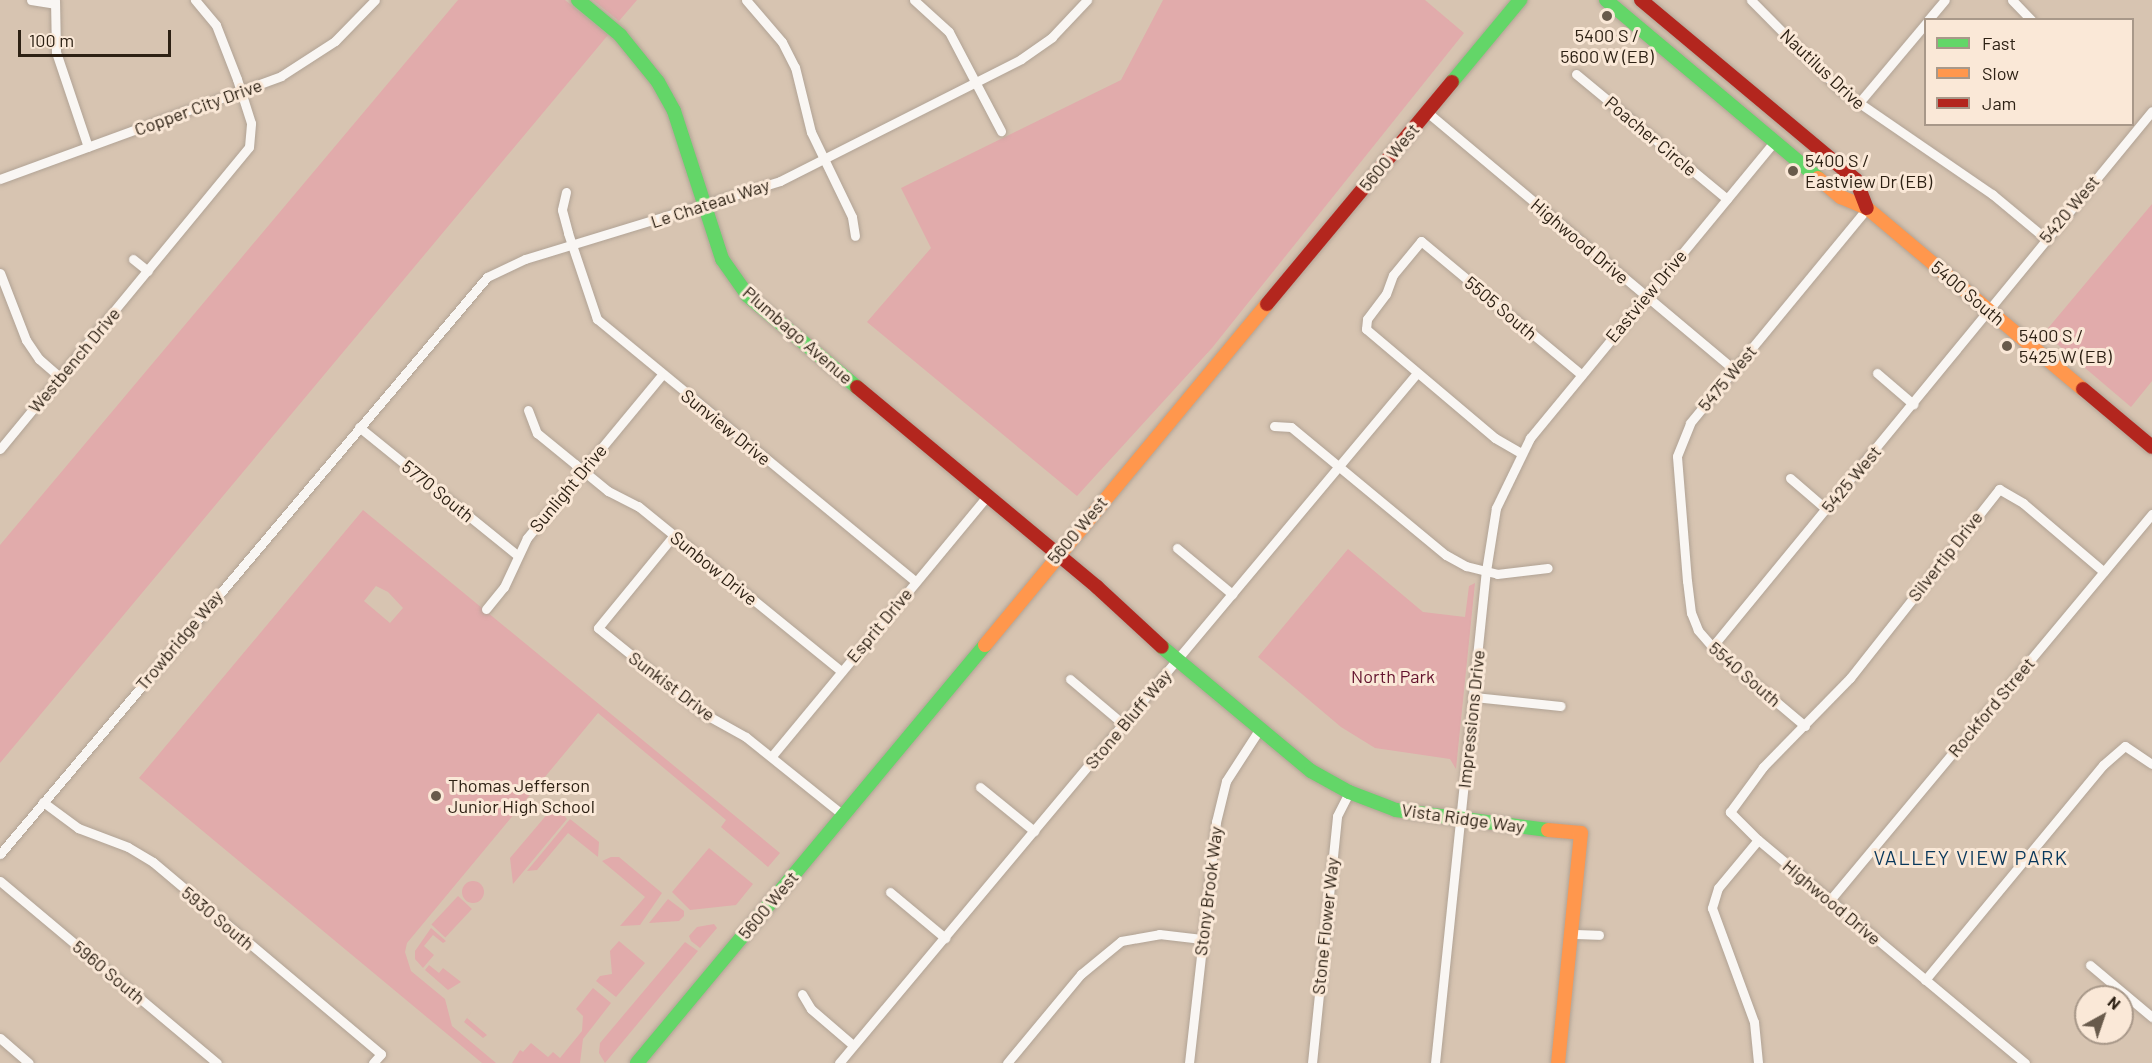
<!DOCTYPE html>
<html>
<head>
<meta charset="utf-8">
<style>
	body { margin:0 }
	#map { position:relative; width:2152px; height:1063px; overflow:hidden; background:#d7c4b1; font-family:Barlow,sans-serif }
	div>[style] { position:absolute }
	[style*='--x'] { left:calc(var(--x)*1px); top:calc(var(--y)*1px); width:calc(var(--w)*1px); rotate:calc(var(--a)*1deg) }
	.green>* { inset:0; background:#e1abab; transform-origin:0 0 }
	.round { border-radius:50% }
	.roads { filter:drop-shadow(0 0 2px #b1a395) drop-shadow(0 0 2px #b1a395) }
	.street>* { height:9px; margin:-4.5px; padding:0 4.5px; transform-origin:4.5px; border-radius:4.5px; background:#f9f6f3 }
	.fast>* { height:14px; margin:-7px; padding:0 7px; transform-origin:7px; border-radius:7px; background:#63d668 }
	.slow>* { height:14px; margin:-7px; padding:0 7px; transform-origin:7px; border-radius:7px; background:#ff974d }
	.jam>* { height:14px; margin:-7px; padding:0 7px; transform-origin:7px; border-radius:7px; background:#b3261e }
	.dots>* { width:16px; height:16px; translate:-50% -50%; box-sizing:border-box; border:3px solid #fae8d7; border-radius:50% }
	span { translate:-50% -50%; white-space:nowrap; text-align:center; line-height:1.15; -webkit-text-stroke:6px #fae8d7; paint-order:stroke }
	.poi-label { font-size:18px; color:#2d2114 }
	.left { translate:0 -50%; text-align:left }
	.street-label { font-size:18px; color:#2d2114 }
	.park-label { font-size:18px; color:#63132d }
	.neighbourhood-label { font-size:20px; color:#08375b; letter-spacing:1.5px }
	.legend { position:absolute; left:1924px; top:18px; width:210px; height:108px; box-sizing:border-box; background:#fae8d7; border:2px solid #a89889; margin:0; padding:8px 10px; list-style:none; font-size:18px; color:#2d2114 }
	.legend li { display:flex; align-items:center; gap:12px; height:30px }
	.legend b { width:30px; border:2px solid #a89889 }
	.north { position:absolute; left:2074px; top:985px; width:60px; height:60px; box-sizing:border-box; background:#fae8d7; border:2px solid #a89889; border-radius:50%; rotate:40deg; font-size:16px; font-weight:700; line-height:24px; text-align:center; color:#2d2114 }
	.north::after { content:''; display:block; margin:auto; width:21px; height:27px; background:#685a4b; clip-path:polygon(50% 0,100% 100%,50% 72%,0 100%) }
	.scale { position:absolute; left:18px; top:30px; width:153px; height:27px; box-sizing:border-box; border:3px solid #2d2114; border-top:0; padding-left:8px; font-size:18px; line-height:21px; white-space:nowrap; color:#2d2114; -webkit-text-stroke:4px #fae8d7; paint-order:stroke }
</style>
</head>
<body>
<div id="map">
	<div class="green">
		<i style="clip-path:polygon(458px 0,565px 0,608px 35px,0 763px,0 545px)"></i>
		<i style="clip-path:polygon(593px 0,637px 0,619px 21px)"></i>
		<i style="clip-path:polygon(1163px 0,1425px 0,1464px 33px,1212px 348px,1077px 496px,867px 322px,931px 248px,901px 188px,1121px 80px)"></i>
		<i style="clip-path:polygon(2152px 204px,2152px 381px,2131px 407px,2044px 333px)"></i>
		<i style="clip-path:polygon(evenodd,363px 510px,780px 853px,768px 867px,721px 827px,726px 820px,598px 713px,407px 943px,405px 952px,411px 971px,445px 999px,452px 1026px,496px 1063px,482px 1063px,139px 778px,363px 510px,376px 586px,388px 592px,403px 608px,390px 623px,364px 601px,376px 586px)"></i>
		<i style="clip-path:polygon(1348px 549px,1423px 612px,1465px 617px,1469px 586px,1475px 583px,1456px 769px,1450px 759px,1375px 748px,1341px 727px,1258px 657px)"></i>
		<i style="clip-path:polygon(555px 805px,567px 819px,513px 884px,510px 858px)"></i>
		<i style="clip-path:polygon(570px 819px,599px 842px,598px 857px,568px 833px,537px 870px,527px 871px)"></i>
		<i style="clip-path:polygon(709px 848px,753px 884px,736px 905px,690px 910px,672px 892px)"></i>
		<i style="clip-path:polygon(611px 857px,619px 857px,662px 893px,640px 925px,620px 926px,645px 897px,602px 861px)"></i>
		<i class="round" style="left:462px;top:881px;width:22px;height:22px"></i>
		<i style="left:458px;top:896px;width:19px;height:39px;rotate:43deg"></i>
		<i style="clip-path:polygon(668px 899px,684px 911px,684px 916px,679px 921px,649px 923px)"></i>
		<i style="clip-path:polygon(714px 924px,717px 928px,700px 948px,691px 941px,689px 936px,697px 927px)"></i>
		<i style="clip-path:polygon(431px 928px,446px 941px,443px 943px,433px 935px,424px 946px,434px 955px,423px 968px,415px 959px,415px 951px)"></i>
		<i style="clip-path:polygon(619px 941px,645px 963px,616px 997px,596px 981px,600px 976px,612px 974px,610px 951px)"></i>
		<i style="clip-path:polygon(685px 942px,698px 951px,605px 1063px,599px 1053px,600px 1043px)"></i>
		<i style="clip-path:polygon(429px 965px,439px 973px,443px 968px,461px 982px,448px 990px,425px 970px)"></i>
		<i style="clip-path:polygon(593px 988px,611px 1003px,583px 1039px,580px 1063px,512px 1063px,520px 1050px,523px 1052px,531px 1043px,548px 1057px,553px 1052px,560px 1058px,582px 1031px,583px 1016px,576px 1009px)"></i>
		<i style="clip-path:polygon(474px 1008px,467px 1018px,487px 1035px,483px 1038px,464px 1022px)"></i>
	</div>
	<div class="roads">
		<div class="street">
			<i style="--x:31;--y:0;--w:24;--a:9"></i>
			<i style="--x:55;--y:0;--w:52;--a:88.9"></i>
			<i style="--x:56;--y:52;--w:100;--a:71.4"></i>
			<i style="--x:746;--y:0;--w:55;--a:49.4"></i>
			<i style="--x:782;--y:42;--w:28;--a:63"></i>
			<i style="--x:795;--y:67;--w:67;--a:76.2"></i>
			<i style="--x:811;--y:132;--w:94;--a:64.2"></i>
			<i style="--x:852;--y:217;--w:19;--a:81"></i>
			<i style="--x:914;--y:0;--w:47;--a:42.4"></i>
			<i style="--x:949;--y:32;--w:112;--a:62.3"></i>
			<i style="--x:1751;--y:0;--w:125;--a:45.3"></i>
			<i style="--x:1839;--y:89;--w:186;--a:34.5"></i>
			<i style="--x:1992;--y:194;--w:69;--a:39.7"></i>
			<i style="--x:2012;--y:0;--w:28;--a:46"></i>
			<i style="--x:1928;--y:20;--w:26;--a:-50"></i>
			<i style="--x:1576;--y:74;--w:196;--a:39.6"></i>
			<i style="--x:1858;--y:104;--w:106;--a:-50"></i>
			<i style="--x:1427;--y:112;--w:401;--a:40"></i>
			<i style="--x:0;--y:179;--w:299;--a:-20.1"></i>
			<i style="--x:281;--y:76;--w:64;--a:-32.9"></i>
			<i style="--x:335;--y:41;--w:57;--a:-45.7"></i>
			<i style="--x:566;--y:192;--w:18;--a:103"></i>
			<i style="--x:562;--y:210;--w:24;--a:75"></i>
			<i style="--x:568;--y:233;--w:91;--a:71.4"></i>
			<i style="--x:597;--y:319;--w:413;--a:39.5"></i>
			<i style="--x:133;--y:259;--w:19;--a:39"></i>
			<i style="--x:0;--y:273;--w:72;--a:68.8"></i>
			<i style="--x:26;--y:340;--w:23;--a:56"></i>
			<i style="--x:39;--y:359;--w:28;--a:41"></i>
			<i style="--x:1877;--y:373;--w:48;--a:40.7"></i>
			<i style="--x:528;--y:410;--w:25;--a:69"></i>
			<i style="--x:537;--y:433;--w:49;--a:39.2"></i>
			<i style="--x:575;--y:464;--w:43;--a:39.3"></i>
			<i style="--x:608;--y:491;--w:34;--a:27"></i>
			<i style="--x:638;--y:506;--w:262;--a:39.1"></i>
			<i style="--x:1274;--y:426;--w:17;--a:3"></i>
			<i style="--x:1291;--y:427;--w:201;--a:39.6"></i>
			<i style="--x:1446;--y:555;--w:23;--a:29"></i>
			<i style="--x:1466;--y:566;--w:32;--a:14"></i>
			<i style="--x:1497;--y:574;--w:51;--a:-6.7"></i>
			<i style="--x:359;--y:427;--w:203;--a:39"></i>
			<i style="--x:0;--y:449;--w:391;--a:-50.5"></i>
			<i style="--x:249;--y:147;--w:24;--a:-85"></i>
			<i style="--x:251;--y:123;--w:46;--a:-107.7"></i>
			<i style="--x:237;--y:79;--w:58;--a:-111.3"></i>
			<i style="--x:216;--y:25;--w:33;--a:-130"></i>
			<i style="--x:1521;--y:453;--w:30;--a:-150"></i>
			<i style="--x:1495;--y:438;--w:169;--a:-139.8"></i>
			<i style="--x:1366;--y:329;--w:10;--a:-84"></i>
			<i style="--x:1367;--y:319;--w:31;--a:-53"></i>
			<i style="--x:1386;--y:294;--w:20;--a:-70"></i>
			<i style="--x:1393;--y:275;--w:44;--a:-50.5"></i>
			<i style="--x:1421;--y:241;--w:209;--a:39.8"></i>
			<i style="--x:1790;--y:478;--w:48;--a:40.7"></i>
			<i style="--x:674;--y:535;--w:120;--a:129.3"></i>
			<i style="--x:598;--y:628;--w:135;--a:39"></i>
			<i style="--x:703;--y:713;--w:49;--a:29.2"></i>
			<i style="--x:746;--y:737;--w:124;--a:38.8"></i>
			<i style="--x:1177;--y:548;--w:72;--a:39.9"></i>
			<i style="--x:486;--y:609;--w:28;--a:-51"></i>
			<i style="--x:504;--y:587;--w:54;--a:-64.9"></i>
			<i style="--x:527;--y:538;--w:212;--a:-50.4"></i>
			<i style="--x:1712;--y:647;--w:693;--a:-50.62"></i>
			<i style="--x:1070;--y:679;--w:70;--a:40.3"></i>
			<i style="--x:1474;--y:697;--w:87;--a:5.9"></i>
			<i style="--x:1805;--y:726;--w:116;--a:-139.9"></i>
			<i style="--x:1716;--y:651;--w:28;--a:-131"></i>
			<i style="--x:1698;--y:630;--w:18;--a:-112"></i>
			<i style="--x:1691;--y:613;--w:32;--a:-97"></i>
			<i style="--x:1687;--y:581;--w:125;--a:-94.6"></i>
			<i style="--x:1677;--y:456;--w:35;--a:-68"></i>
			<i style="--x:1690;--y:423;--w:278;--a:-50.5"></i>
			<i style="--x:772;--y:756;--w:339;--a:-50.4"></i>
			<i style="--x:980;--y:787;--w:70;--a:39.2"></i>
			<i style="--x:43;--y:802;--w:44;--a:36.6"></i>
			<i style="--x:78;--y:828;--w:53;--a:20.8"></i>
			<i style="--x:128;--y:847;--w:29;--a:31"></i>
			<i style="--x:153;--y:862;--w:298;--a:40.1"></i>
			<i style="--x:381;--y:1054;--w:12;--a:132"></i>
			<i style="--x:1758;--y:840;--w:62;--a:129.8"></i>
			<i style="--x:1718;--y:888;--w:21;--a:107"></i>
			<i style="--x:1712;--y:908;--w:121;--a:69.8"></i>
			<i style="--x:1754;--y:1022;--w:41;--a:84.4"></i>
			<i style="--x:0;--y:854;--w:755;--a:-49.83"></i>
			<i style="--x:487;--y:277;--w:42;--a:-25.3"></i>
			<i style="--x:525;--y:259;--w:267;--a:-17"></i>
			<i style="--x:780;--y:181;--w:270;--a:-26.8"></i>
			<i style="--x:1021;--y:59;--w:38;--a:-35"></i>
			<i style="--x:1052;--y:37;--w:51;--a:-46.6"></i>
			<i style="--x:0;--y:881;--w:283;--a:40"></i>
			<i style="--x:890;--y:892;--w:72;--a:39.9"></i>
			<i style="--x:1830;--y:900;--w:503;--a:-50.17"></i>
			<i style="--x:1573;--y:934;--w:26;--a:2"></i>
			<i style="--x:2090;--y:965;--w:81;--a:40"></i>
			<i style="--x:1925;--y:980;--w:279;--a:-50.4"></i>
			<i style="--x:2103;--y:765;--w:29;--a:-41"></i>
			<i style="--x:2125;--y:746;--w:32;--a:34"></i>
			<i style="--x:802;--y:994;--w:17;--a:59"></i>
			<i style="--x:811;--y:1009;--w:55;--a:40.6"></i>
			<i style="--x:0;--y:1038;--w:38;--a:41"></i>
			<i style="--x:839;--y:1063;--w:900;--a:-50.05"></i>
			<i style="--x:1007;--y:1063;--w:116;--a:-50.3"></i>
			<i style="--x:1081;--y:974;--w:52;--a:-39.5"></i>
			<i style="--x:1121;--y:941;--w:39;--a:-10"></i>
			<i style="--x:1159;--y:934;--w:43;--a:6.6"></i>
			<i style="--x:1189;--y:1063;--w:243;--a:-83.6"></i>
			<i style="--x:1216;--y:822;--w:42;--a:-76.3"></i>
			<i style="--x:1226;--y:781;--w:61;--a:-57.1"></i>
			<i style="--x:1312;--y:1063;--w:248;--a:-84.2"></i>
			<i style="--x:1337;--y:816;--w:27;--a:-63"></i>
			<i style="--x:1435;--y:1063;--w:495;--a:-84.1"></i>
			<i style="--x:1486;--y:571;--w:64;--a:-81"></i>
			<i style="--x:1496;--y:508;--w:78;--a:-64.1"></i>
			<i style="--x:1530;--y:438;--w:384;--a:-50.5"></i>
			<i style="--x:2025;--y:1063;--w:348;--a:-140.1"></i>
			<i style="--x:1758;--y:840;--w:40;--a:-135"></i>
			<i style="--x:1730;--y:812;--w:56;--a:-53.7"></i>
			<i style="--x:1763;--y:767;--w:124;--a:-45.7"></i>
			<i style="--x:1850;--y:678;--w:241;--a:-51.7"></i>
			<i style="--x:1999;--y:489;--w:28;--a:30"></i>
			<i style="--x:2023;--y:503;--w:106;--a:40.4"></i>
		</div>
		<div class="fast">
			<i style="--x:578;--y:0;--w:55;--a:39.8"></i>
			<i style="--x:620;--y:35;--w:60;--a:51"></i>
			<i style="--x:658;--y:82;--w:33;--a:61"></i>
			<i style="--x:674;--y:111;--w:156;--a:72"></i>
			<i style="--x:722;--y:259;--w:45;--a:54.9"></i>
			<i style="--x:748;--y:296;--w:142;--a:39.9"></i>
			<i style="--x:1606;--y:0;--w:277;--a:40"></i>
			<i style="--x:1452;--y:82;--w:107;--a:-50.3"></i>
			<i style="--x:1162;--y:647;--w:194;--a:39.8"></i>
			<i style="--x:1311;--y:771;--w:43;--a:28.9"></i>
			<i style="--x:1349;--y:792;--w:50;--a:21"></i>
			<i style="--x:1396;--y:810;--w:153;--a:7.5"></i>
			<i style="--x:637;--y:1063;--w:544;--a:-50.22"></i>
		</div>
		<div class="slow">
			<i style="--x:1818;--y:178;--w:30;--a:40"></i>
			<i style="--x:1841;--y:197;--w:28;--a:23"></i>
			<i style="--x:1867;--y:208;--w:282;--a:40"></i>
			<i style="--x:985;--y:645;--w:442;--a:-50.4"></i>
			<i style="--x:1548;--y:830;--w:33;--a:5"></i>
			<i style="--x:1581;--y:833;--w:231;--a:95.7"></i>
		</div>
		<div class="jam">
			<i style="--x:1641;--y:0;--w:280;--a:39.9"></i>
			<i style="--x:1856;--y:180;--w:30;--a:69"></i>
			<i style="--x:1267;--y:304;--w:289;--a:-50.2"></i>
			<i style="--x:857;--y:387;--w:312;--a:39.8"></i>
			<i style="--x:1097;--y:587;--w:88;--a:42.7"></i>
			<i style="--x:2083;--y:389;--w:90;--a:40"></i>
		</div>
	</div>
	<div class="dots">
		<i style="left:1607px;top:16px;background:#685a4b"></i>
		<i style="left:1793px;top:171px;background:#685a4b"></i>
		<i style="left:2007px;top:346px;background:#685a4b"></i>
		<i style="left:436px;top:796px;background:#685a4b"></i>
	</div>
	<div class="poi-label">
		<span style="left:1607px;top:46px">5400 S /<br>5600 W (EB)</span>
		<span class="left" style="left:1805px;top:171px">5400 S /<br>Eastview Dr (EB)</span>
		<span class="left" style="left:2019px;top:346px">5400 S /<br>5425 W (EB)</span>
		<span class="left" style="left:448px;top:796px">Thomas Jefferson<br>Junior High School</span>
	</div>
	<div class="street-label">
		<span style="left:1823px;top:69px;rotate:43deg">Nautilus Drive</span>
		<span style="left:198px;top:107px;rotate:-20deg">Copper City Drive</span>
		<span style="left:1651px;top:136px;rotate:40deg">Poacher Circle</span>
		<span style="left:1389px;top:157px;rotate:-50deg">5600 West</span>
		<span style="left:710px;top:203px;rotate:-18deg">Le Chateau Way</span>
		<span style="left:2069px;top:209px;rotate:-50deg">5420 West</span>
		<span style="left:1580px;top:241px;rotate:40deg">Highwood Drive</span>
		<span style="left:1968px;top:293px;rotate:40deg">5400 South</span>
		<span style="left:1646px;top:296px;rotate:-50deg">Eastview Drive</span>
		<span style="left:1501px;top:308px;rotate:40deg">5505 South</span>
		<span style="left:798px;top:335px;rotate:41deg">Plumbago Avenue</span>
		<span style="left:74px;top:360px;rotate:-50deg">Westbench Drive</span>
		<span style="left:1727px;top:378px;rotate:-50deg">5475 West</span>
		<span style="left:726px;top:427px;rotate:39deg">Sunview Drive</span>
		<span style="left:1851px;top:479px;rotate:-50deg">5425 West</span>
		<span style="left:568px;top:488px;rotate:-50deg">Sunlight Drive</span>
		<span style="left:438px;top:491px;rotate:39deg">5770 South</span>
		<span style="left:1077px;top:530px;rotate:-50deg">5600 West</span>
		<span style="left:1945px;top:556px;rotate:-52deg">Silvertip Drive</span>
		<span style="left:714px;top:568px;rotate:39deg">Sunbow Drive</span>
		<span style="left:879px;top:625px;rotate:-50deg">Esprit Drive</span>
		<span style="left:179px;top:640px;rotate:-50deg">Trowbridge Way</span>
		<span style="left:1745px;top:674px;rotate:41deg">5540 South</span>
		<span style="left:672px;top:686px;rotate:37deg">Sunkist Drive</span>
		<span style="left:1991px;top:707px;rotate:-50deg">Rockford Street</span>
		<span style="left:1128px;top:719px;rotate:-50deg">Stone Bluff Way</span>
		<span style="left:1471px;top:719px;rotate:-84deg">Impressions Drive</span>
		<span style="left:1463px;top:818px;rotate:8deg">Vista Ridge Way</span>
		<span style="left:1208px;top:891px;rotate:-83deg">Stony Brook Way</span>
		<span style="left:1832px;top:902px;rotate:40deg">Highwood Drive</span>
		<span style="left:768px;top:905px;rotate:-50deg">5600 West</span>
		<span style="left:218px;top:918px;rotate:40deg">5930 South</span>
		<span style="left:1325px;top:926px;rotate:-84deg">Stone Flower Way</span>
		<span style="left:109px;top:972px;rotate:40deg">5960 South</span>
	</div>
	<div class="park-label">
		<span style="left:1393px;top:676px">North Park</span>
	</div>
	<div class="neighbourhood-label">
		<span style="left:1971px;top:857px">VALLEY VIEW PARK</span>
	</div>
	<ul class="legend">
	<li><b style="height:8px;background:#63d668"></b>Fast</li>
	<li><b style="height:8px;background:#ff974d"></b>Slow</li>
	<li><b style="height:8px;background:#b3261e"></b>Jam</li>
	</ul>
	<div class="north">N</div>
	<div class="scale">100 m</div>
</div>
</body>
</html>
